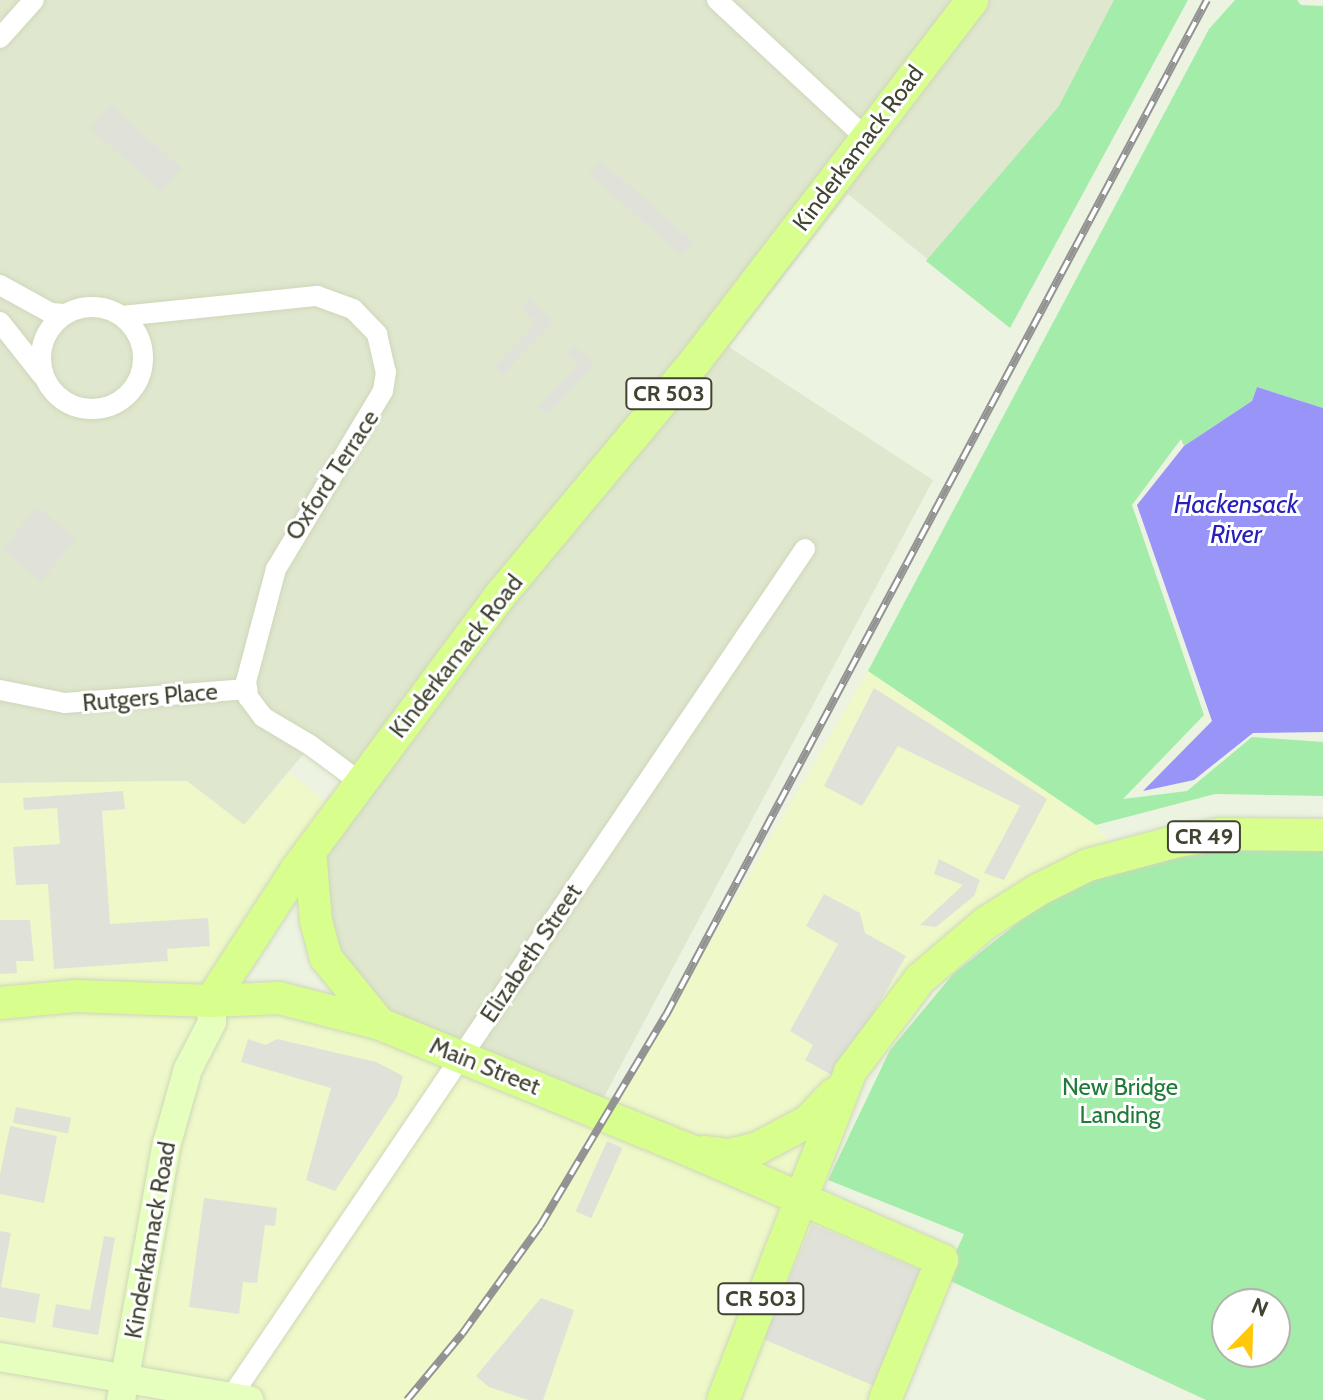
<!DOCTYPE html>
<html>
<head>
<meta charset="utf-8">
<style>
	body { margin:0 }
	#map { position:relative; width:1323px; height:1400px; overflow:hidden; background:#edf3e1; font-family:Cabin,sans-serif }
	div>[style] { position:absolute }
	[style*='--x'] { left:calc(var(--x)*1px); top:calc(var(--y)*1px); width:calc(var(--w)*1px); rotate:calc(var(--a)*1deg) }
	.residential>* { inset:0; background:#dfe7ce }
	.commercial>* { inset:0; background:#eef8c8 }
	.green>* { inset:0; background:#a4eca9 }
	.parking>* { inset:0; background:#e0e2da; transform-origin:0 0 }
	.water>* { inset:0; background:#9894f8 }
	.roads { filter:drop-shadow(0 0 2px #ced7b9) drop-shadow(0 0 2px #ced7b9) }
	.street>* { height:20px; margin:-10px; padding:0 10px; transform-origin:10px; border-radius:10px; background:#fff }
	.street>.ring { margin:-10px; padding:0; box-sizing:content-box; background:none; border:20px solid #fff; border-radius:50% }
	.secondary>* { height:28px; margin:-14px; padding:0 14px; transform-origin:14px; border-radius:14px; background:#e6ffbe }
	.primary>* { height:32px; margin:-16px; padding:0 16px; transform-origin:16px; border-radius:16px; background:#d8ff8d }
	.rail>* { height:8px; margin-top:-4px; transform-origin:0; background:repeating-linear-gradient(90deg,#fff 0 15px,#939393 0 30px); box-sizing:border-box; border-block:2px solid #939393 }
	span { translate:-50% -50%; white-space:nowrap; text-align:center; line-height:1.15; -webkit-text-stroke:6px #fff; paint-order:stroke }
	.shield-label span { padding:2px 6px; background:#fff; border:2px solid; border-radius:6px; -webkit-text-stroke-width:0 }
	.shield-label { font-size:22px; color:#404431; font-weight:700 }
	.street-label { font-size:24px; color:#404431 }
	.park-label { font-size:24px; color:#1f7b36 }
	.water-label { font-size:26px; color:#2720ba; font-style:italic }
	.north { position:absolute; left:1211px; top:1288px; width:80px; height:80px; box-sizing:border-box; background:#fff; border:2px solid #b3b4ad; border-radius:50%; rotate:23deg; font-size:22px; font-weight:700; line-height:32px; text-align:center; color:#404431 }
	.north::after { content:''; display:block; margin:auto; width:28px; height:36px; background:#ffc80b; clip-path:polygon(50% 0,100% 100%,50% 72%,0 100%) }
</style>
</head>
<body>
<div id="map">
	<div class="residential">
		<i style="clip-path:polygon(0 0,1140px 0,954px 281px,848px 194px,729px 347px,933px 480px,596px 1112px,380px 1024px,326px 958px,310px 851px,360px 782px,306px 751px,244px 825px,187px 781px,0 783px)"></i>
	</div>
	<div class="commercial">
		<i style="clip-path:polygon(868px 671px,1096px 825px,1120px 856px,1088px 865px,892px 1012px,800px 1199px,942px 1260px,885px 1400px,0 1400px,0 783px,187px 781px,244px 825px,289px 773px,339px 812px,212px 1000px,279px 998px,608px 1117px)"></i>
	</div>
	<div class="green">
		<i style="clip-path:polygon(1114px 0,1188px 0,1010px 328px,926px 261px,1059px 106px)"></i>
		<i style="clip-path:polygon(1235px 0,1297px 0,1301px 5px,1323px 6px,1323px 408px,1257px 387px,1252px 401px,1184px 446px,1181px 439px,1132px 505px,1204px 715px,1123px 799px,1187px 791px,1252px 737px,1323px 742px,1323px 796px,1215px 794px,1096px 825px,868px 671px,1209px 29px)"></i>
		<i style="clip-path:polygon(evenodd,1323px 842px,1323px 1400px,1206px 1400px,944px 1278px,964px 1234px,828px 1180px,890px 1050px,954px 973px,1035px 909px,1119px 866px,1224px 844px,1323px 842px,1227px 1304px,1275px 1304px,1275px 1352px,1227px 1352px,1227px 1304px)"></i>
	</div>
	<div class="parking">
		<i style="left:111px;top:105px;width:95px;height:31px;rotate:42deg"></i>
		<i style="left:601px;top:161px;width:123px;height:18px;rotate:41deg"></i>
		<i style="clip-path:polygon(529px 299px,553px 322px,502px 375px,494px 367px,536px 323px,520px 308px)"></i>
		<i style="clip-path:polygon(574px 345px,595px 365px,547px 415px,538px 407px,578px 365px,566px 353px)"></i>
		<i style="left:37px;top:507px;width:50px;height:55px;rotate:39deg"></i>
		<i style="clip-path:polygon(874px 688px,1047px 799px,1004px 880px,984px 873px,1020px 806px,898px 746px,862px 806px,824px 786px)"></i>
		<i style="clip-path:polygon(123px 791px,125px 809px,102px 811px,110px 924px,208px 918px,210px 946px,167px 949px,168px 961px,54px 969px,48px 884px,16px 885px,13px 847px,60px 844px,57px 808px,24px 810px,23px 798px)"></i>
		<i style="clip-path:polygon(939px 859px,980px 880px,974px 896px,936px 927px,920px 925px,963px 885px,934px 874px)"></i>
		<i style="clip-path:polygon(824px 894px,860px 913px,865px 933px,906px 956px,837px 1078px,805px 1060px,813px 1045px,790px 1031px,838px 944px,806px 926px)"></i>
		<i style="clip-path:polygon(0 920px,30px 920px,34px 961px,16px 961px,17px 973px,0 974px)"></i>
		<i style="clip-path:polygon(248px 1039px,266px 1045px,277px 1039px,376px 1062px,403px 1076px,397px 1097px,335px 1191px,306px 1180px,331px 1088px,241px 1062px)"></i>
		<i style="left:16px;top:1107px;width:56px;height:16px;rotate:11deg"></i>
		<i style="clip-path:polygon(10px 1126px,57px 1136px,44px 1203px,0 1194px,0 1175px)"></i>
		<i style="left:607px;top:1141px;width:17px;height:77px;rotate:24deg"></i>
		<i style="clip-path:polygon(204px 1198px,277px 1208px,275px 1226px,265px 1225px,257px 1283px,243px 1282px,239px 1314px,189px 1307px)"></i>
		<i style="left:812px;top:1224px;width:121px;height:125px;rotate:23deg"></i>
		<i style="clip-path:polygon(0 1231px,11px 1233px,1px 1287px,40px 1294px,35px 1323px,0 1317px)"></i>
		<i style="clip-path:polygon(104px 1236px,115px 1238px,98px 1335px,52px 1327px,56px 1304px,90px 1310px)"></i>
		<i style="clip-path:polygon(541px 1298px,574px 1310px,543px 1400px,528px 1400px,489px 1387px,476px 1376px)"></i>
	</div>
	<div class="water">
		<i style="clip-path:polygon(1257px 387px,1323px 408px,1323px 732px,1253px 733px,1194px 780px,1143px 791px,1212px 721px,1137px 505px,1184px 446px,1252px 401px)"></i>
	</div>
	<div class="roads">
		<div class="street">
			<i style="--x:717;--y:0;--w:202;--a:42.8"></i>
			<i style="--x:0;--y:38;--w:51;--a:-48.2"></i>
			<i style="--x:0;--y:285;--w:58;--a:28.8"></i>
			<i style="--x:51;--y:313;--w:13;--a:4"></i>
			<i class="ring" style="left:41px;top:307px;width:82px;height:82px"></i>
			<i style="--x:122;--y:316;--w:196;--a:-5.9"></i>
			<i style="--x:317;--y:296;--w:38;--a:20"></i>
			<i style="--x:353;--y:309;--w:35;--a:46"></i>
			<i style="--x:377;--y:334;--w:39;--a:77"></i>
			<i style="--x:386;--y:372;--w:19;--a:99"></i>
			<i style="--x:383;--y:391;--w:208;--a:121"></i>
			<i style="--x:276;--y:569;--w:117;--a:104.9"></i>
			<i style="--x:246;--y:682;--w:15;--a:82"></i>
			<i style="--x:248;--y:697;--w:25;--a:53"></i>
			<i style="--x:263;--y:717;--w:55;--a:30.8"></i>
			<i style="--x:310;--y:745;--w:62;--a:36.5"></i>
			<i style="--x:0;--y:322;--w:68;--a:51.6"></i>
			<i style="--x:0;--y:690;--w:66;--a:11.3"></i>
			<i style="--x:65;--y:703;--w:183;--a:-4.4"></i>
			<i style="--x:231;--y:1397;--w:1024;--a:-55.91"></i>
		</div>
		<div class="secondary">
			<i style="--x:0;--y:1357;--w:253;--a:9.8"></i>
			<i style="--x:121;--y:1400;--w:261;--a:-79.9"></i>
			<i style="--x:167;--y:1143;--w:77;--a:-74.2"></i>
			<i style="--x:188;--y:1069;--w:53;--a:-62.9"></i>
			<i style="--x:212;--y:1022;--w:21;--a:-93"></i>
		</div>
		<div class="primary">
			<i style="--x:310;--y:851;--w:70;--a:85.1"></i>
			<i style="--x:316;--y:921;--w:38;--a:75"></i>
			<i style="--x:326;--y:958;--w:85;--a:50.7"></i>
			<i style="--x:211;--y:1001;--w:158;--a:-56.9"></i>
			<i style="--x:297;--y:869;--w:339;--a:-53.4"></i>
			<i style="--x:499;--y:597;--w:310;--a:-50.2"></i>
			<i style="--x:697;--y:359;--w:452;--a:-52.5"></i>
			<i style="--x:0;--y:1003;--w:75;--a:-5.3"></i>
			<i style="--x:75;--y:996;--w:136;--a:2.1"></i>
			<i style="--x:211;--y:1001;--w:68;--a:-2.5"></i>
			<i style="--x:279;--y:998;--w:104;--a:14.4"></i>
			<i style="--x:380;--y:1024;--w:334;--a:22.2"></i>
			<i style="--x:689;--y:1150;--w:276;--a:23.5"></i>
			<i style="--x:942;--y:1260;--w:151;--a:112.2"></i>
			<i style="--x:704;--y:1152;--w:25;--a:7"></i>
			<i style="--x:729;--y:1155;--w:28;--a:-13"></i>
			<i style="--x:756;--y:1149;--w:58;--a:-27.9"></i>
			<i style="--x:807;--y:1122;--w:39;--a:-46"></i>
			<i style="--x:723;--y:1400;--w:352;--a:-68.8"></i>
			<i style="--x:850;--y:1072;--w:116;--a:-53"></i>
			<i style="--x:920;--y:979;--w:88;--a:-40.4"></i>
			<i style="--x:987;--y:922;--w:60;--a:-32.1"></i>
			<i style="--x:1038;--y:890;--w:56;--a:-26.6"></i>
			<i style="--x:1088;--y:865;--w:93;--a:-14.9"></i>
			<i style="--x:1178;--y:841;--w:44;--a:-9.2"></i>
			<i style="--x:1221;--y:834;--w:102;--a:0.6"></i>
		</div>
	</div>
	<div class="rail">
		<i style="--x:407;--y:1400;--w:86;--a:-50.2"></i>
		<i style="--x:462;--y:1334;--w:133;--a:-54.2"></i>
		<i style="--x:540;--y:1226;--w:246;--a:-59.2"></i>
		<i style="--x:666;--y:1015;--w:1150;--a:-61.94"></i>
	</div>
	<div class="shield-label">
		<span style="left:669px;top:394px">CR 503</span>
		<span style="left:1204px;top:837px">CR 49</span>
		<span style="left:761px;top:1299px">CR 503</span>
	</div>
	<div class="street-label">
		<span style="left:858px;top:148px;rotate:-53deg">Kinderkamack Road</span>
		<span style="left:332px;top:475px;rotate:-57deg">Oxford Terrace</span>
		<span style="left:456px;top:656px;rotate:-52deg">Kinderkamack Road</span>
		<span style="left:150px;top:697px;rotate:-5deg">Rutgers Place</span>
		<span style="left:531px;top:953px;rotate:-56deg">Elizabeth Street</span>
		<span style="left:485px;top:1066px;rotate:22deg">Main Street</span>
		<span style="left:150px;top:1240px;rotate:-80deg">Kinderkamack Road</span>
	</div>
	<div class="park-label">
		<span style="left:1120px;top:1101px">New Bridge<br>Landing</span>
	</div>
	<div class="water-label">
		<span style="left:1236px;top:520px">Hackensack<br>River</span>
	</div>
	<div class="north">N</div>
</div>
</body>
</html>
